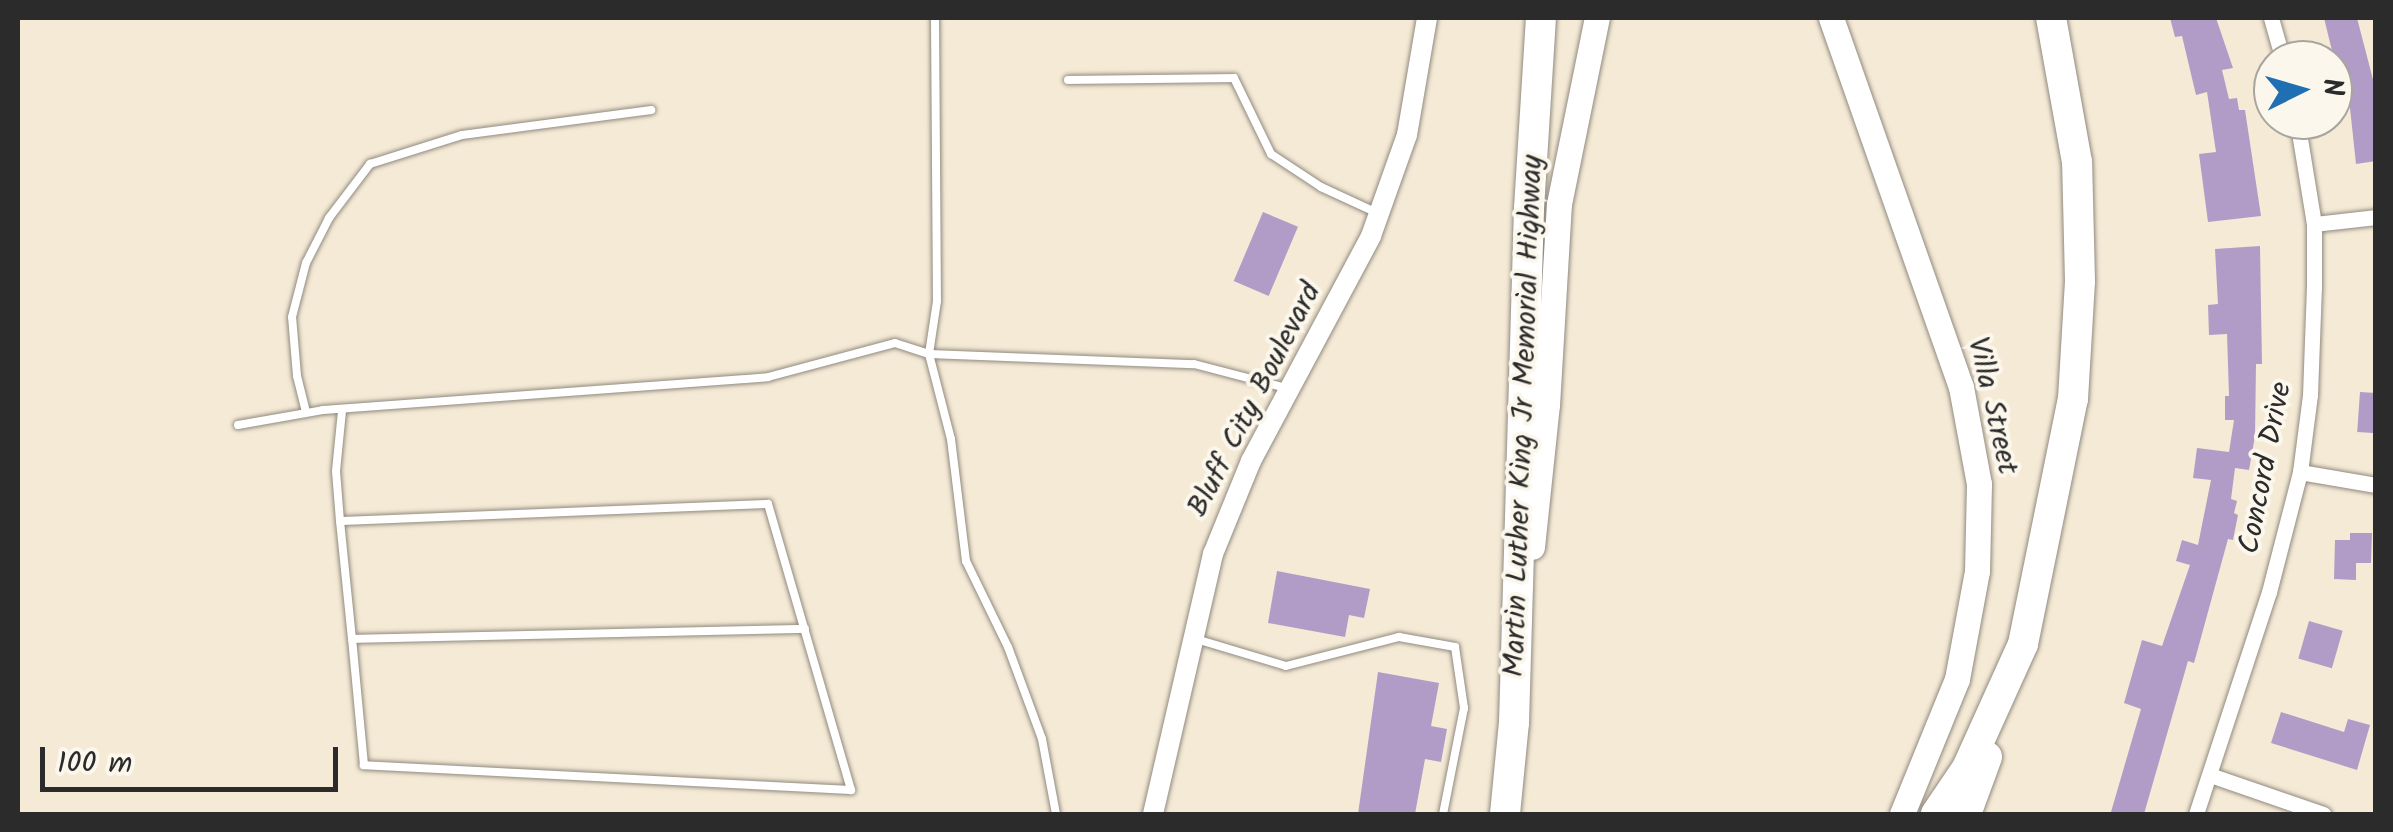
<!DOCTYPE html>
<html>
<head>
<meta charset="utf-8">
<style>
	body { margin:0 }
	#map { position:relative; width:2393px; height:832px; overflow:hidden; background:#f5ead5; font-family:Kalam,sans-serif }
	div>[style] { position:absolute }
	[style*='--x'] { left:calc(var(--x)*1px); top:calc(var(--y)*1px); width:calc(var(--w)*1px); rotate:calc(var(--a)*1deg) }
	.building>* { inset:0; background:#b19cc7; transform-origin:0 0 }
	.roads { filter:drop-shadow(0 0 2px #908a80) drop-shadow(0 0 2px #908a80) }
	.service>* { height:8px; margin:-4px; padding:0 4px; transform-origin:4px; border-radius:4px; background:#fff }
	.minor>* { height:15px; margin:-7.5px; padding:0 7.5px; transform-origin:7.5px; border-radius:7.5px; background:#fff }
	.tertiary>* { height:20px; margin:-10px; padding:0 10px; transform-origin:10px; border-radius:10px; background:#fff }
	.primary>* { height:25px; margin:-12.5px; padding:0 12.5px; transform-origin:12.5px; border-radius:12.5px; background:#fff }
	.motorway>* { height:30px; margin:-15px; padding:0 15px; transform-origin:15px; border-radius:15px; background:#fff }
	span { translate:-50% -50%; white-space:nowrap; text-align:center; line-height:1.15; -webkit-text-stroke:8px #fbf7ec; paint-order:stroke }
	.street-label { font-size:30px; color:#2b2b2b }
	.frame { position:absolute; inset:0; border:20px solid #2b2b2b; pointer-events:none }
	.north { position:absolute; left:2253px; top:40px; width:100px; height:100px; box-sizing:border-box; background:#fbf7ec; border:2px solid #a8a59f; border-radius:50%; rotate:85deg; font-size:28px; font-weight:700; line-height:40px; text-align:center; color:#2b2b2b }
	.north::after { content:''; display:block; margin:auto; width:35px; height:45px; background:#1f6fb2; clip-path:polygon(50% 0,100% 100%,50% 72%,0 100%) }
	.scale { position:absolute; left:40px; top:747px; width:298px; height:45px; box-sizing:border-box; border:5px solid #2b2b2b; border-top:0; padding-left:12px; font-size:30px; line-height:35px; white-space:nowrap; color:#2b2b2b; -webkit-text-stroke:8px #fbf7ec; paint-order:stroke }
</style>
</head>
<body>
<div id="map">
	<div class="building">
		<i style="clip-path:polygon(2170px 18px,2216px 18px,2233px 68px,2222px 70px,2229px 99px,2237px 98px,2239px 110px,2245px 110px,2261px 216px,2208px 222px,2199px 154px,2216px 152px,2207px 92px,2196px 95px,2182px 36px,2175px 37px)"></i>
		<i style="clip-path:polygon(2324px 18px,2357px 18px,2376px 91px,2376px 161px,2356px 164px,2350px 108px,2346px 108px)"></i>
		<i style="left:1263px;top:212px;width:38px;height:75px;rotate:23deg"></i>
		<i style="clip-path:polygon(2260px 246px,2262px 364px,2256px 364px,2255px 436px,2249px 470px,2235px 468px,2231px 499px,2237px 501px,2234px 513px,2238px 515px,2233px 540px,2228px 539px,2194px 663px,2188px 661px,2144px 814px,2111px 812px,2141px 709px,2124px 703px,2142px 640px,2162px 646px,2190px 565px,2176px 561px,2182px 540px,2198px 545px,2211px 480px,2193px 478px,2197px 448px,2229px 452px,2234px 420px,2225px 420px,2225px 396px,2229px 396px,2227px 334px,2209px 335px,2208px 305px,2218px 304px,2215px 249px)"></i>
		<i style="left:2360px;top:392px;width:16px;height:40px;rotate:4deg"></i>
		<i style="clip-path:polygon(2350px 533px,2372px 533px,2371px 563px,2356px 563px,2356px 580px,2334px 579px,2335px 540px,2350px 540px)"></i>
		<i style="clip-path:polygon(1277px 571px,1370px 589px,1364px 618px,1349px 615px,1345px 637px,1268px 623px)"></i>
		<i style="left:2309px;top:621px;width:35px;height:39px;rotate:16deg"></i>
		<i style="clip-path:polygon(1378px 672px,1439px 683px,1431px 726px,1447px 729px,1441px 762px,1425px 759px,1415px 814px,1358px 814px)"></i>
		<i style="clip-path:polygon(2281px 712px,2344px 732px,2348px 719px,2370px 725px,2357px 770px,2271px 743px)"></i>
	</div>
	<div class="roads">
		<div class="service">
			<i style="--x:935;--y:18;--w:283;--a:89.6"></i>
			<i style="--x:937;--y:301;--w:54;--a:98.6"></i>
			<i style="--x:929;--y:354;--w:88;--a:75.5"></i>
			<i style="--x:951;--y:439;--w:123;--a:83"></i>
			<i style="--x:966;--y:561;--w:96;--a:64"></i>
			<i style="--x:1008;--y:647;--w:98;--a:69.7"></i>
			<i style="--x:1042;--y:739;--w:76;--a:79.4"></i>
			<i style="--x:1068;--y:80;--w:166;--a:-0.7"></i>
			<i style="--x:1234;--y:78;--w:85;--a:64"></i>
			<i style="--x:1271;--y:154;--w:60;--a:33.4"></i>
			<i style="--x:1321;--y:187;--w:60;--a:24.8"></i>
			<i style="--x:306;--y:412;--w:37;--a:-104"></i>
			<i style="--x:297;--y:376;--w:59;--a:-94.8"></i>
			<i style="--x:292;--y:317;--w:56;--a:-75.5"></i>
			<i style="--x:306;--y:263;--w:51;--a:-62.9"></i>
			<i style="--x:329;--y:218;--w:68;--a:-52.8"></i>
			<i style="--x:370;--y:164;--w:96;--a:-17.5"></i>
			<i style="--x:462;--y:135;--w:191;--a:-7.5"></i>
			<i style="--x:238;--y:425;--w:86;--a:-10"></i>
			<i style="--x:323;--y:410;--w:446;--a:-4.2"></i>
			<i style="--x:768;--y:377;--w:131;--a:-15"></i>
			<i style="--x:895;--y:343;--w:36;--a:18"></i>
			<i style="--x:929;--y:354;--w:265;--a:2.2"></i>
			<i style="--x:1194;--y:364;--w:95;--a:14.6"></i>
			<i style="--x:340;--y:521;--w:428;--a:-2.3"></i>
			<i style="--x:768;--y:504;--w:298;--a:73.8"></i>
			<i style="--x:851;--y:790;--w:488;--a:-177.1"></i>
			<i style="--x:364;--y:765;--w:127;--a:-95.4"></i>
			<i style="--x:352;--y:639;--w:119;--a:-95.8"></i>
			<i style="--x:340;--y:521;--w:50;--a:-94.6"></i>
			<i style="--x:336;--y:471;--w:60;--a:-84.3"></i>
			<i style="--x:352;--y:639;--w:453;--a:-1.3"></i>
			<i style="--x:1196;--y:639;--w:94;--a:16.7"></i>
			<i style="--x:1286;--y:666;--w:117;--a:-14.4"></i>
			<i style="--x:1399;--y:637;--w:57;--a:10.1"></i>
			<i style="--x:1455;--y:647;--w:62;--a:81.6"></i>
			<i style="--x:1464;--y:708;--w:108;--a:101.2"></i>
		</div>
		<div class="minor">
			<i style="--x:2271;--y:18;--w:44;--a:74.1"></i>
			<i style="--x:2314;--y:224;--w:62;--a:-6.4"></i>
			<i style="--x:2300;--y:472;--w:77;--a:9.7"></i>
			<i style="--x:2210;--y:775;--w:120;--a:19"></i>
			<i style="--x:2196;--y:814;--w:234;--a:-71.8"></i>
			<i style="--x:2269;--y:592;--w:124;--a:-75.5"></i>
			<i style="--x:2300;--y:472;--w:78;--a:-82.6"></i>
			<i style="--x:2310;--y:395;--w:107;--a:-87.9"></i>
			<i style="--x:2314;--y:288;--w:64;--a:-90"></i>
			<i style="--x:2314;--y:224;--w:105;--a:-99.3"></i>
		</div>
		<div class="tertiary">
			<i style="--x:1153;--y:814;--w:267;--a:-77"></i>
			<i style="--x:1213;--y:554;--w:100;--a:-67.8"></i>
			<i style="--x:1251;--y:461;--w:255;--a:-61.9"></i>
			<i style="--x:1371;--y:236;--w:107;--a:-70.4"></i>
			<i style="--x:1407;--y:135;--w:119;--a:-80.3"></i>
		</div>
		<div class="primary">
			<i style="--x:1831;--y:18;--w:391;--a:70.6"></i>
			<i style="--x:1961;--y:387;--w:99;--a:79.5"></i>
			<i style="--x:1979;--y:484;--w:87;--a:91.3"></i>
			<i style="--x:1977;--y:571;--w:110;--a:100.5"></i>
			<i style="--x:1957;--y:679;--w:146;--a:112.2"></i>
			<i style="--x:1532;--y:547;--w:143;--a:-84"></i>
			<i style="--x:1547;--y:405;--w:201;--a:-86.6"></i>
			<i style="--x:1559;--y:204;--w:190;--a:-78.5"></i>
		</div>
		<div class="motorway">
			<i style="--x:1505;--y:814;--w:91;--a:-84.4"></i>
			<i style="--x:1514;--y:723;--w:515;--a:-88.33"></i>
			<i style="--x:1529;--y:208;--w:190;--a:-86.4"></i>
			<i style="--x:1936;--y:814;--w:55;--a:-56"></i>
			<i style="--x:1967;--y:768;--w:136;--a:-65.7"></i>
			<i style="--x:2023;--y:644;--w:250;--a:-78.5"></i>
			<i style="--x:2073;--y:399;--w:118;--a:-86.6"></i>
			<i style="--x:2080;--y:281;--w:119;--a:-91.4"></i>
			<i style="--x:2077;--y:162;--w:146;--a:-100.2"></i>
			<i style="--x:1966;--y:814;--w:61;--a:-69.8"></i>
		</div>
	</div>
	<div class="street-label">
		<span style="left:1255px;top:400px;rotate:-63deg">Bluff City Boulevard</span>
		<span style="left:1992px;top:406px;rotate:77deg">Villa Street</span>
		<span style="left:1524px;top:416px;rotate:-88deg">Martin Luther King Jr Memorial Highway</span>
		<span style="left:2266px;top:468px;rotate:-79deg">Concord Drive</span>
	</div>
	<div class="frame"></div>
	<div class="north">N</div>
	<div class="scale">100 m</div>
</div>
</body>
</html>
